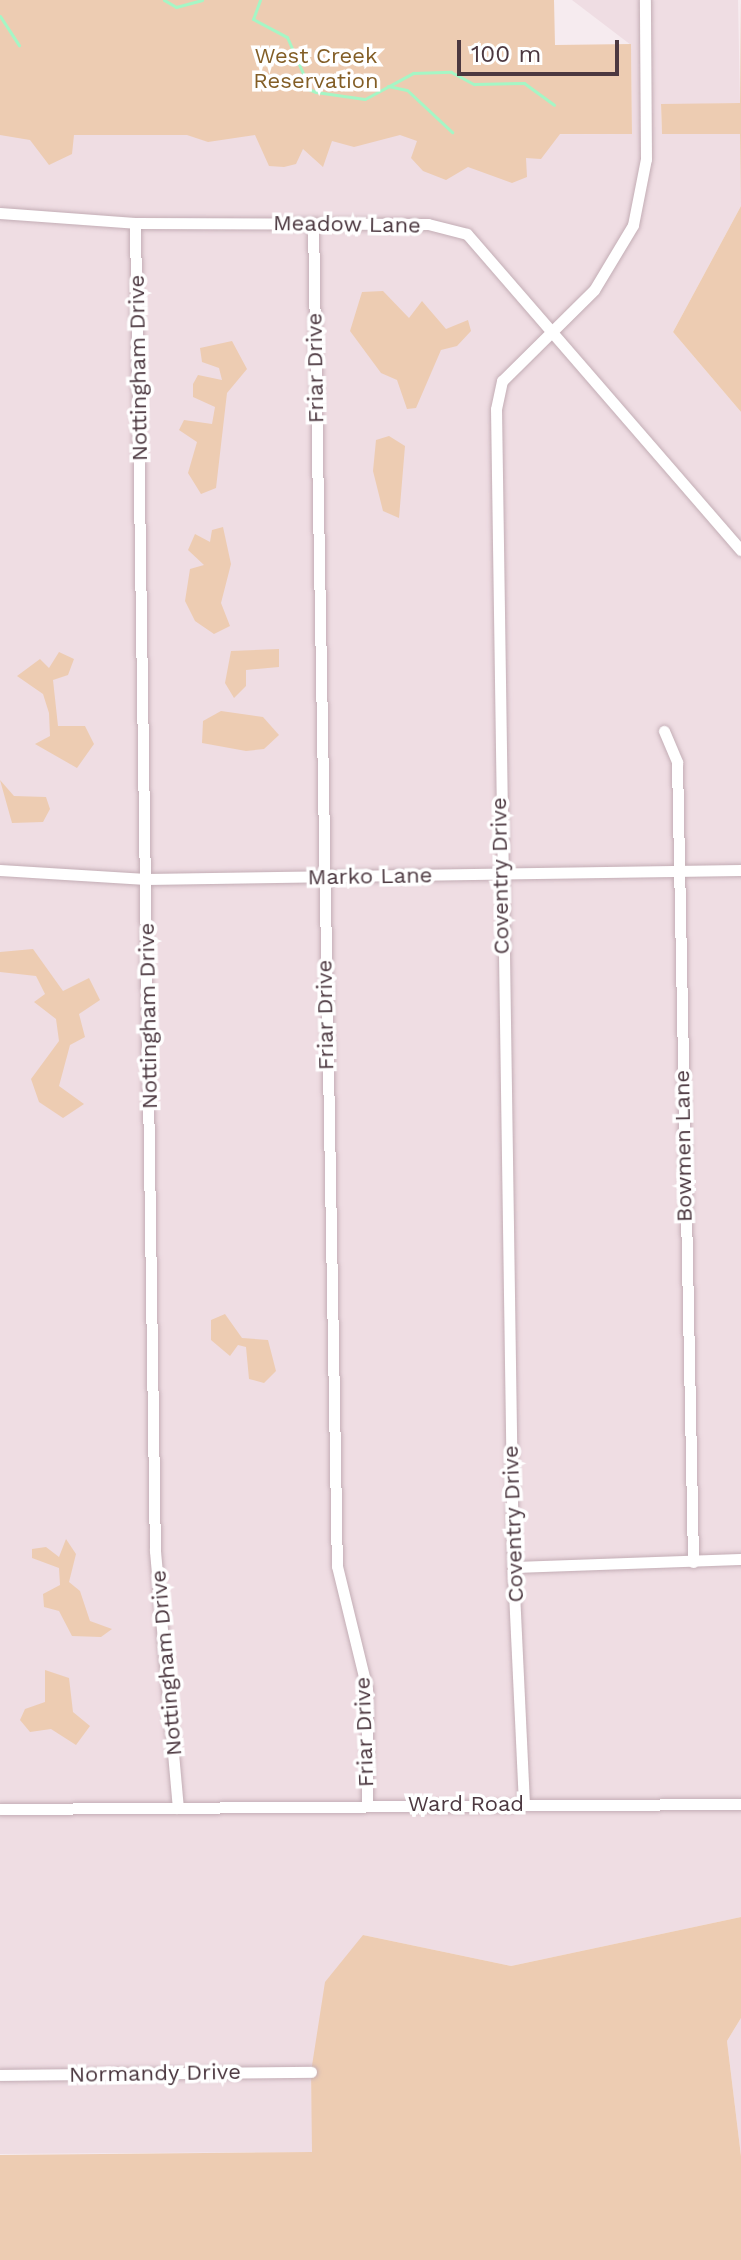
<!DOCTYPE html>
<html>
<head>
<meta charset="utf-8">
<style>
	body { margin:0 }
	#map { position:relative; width:741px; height:2260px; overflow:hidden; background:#f6ebef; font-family:"Work Sans",sans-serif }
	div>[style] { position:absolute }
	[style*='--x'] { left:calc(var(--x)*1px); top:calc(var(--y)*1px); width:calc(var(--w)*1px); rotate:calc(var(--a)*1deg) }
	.residential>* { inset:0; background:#efdde3 }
	.green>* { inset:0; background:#edccb2 }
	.stream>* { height:3px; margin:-1.5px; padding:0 1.5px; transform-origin:1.5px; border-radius:1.5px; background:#a5f6c5 }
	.roads { filter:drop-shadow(0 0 2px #c3adb5) drop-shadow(0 0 2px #c3adb5) }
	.minor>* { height:11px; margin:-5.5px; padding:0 5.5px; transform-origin:5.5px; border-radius:5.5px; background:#fff }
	span { translate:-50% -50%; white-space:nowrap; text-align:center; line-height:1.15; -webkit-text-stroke:7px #fff; paint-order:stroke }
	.park-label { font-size:22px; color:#835e26 }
	.street-label { font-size:22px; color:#4c3840 }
	.scale { position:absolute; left:457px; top:40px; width:162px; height:36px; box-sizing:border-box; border:4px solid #4c3840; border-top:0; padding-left:10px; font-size:24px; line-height:28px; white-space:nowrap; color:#4c3840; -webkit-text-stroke:6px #fff; paint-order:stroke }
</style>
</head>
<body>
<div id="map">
	<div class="residential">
		<i style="clip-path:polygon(572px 0,738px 0,740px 103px,661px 105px,662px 134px,740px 133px,741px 206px,673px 332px,741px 412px,741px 1917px,511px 1966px,363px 1935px,311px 2072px,313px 2152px,0 2154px,0 135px,632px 134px,631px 45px)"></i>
		<i style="clip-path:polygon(741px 2018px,741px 2156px,727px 2041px)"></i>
	</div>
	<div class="green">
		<i style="clip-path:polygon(0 0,554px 0,555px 45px,631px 44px,632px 134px,560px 134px,541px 159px,526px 158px,527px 177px,512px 183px,468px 167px,446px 180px,423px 171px,411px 158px,417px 141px,400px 135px,354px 147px,332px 141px,323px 167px,303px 149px,296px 164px,284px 167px,269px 166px,255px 135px,208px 142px,187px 135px,74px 135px,72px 154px,49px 165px,30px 140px,0 135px)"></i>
		<i style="clip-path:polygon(741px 0,741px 412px,673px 332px,741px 206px,740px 134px,662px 134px,661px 104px,740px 103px)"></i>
		<i style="clip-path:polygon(383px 291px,409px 318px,422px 301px,446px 329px,468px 320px,471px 331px,457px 346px,441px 350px,416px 408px,407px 409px,397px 380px,381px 373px,350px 331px,362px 292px)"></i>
		<i style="clip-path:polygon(232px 341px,247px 369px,227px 393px,216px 488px,201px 494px,188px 473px,197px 442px,179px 430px,184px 420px,212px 424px,215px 407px,193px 397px,193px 384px,198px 375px,222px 380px,219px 368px,202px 362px,200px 348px)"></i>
		<i style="clip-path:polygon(389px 436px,405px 446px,399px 518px,383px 511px,373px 471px,376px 440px)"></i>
		<i style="clip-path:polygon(223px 527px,231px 564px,221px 603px,230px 626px,214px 634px,195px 621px,185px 601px,190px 569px,204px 565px,188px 550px,195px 534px,210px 542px,212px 530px)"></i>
		<i style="clip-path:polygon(279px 649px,279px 667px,246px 670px,246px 686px,234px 698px,225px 683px,231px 651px)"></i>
		<i style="clip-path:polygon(59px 652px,74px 659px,68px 675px,53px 680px,58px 726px,85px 726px,94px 744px,77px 768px,35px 744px,50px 736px,49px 713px,43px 694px,17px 676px,40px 659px,49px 668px)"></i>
		<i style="clip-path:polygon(221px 711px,263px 717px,279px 735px,264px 749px,246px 751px,202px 743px,203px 721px)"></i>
		<i style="clip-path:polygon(0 780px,14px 796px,46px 797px,50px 809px,43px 822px,12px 823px)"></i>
		<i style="clip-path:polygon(33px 949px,63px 991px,89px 978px,100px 1000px,79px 1014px,85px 1037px,70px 1045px,59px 1086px,84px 1104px,63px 1118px,39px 1102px,31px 1079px,59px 1041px,56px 1019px,34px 1002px,45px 994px,36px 976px,0 972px,0 952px)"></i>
		<i style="clip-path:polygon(225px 1314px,242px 1338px,268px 1340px,276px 1371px,264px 1383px,249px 1379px,246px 1347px,238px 1345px,230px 1356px,211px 1340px,211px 1320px)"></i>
		<i style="clip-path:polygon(66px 1539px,76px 1554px,69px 1582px,80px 1591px,90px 1621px,112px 1629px,101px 1637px,72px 1636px,59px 1611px,44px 1607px,43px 1594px,60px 1585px,59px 1568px,32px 1558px,32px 1549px,46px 1547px,59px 1557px)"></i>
		<i style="clip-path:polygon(45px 1670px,69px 1678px,73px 1712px,90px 1726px,76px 1745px,51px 1729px,30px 1732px,20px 1720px,25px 1709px,45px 1702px)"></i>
		<i style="clip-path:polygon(741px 1917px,741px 2018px,727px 2041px,741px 2156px,741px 2260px,0 2260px,0 2155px,312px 2152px,311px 2072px,325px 1982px,363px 1935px,511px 1966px)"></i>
	</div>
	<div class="stream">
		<i style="--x:164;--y:0;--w:14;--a:30"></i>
		<i style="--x:176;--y:7;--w:27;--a:-15"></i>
		<i style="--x:260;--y:0;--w:20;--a:110"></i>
		<i style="--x:253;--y:19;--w:38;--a:28"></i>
		<i style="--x:287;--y:37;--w:45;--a:66.3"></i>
		<i style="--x:305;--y:78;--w:9;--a:117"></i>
		<i style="--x:301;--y:86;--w:16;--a:22"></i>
		<i style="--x:316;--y:92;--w:49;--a:8.1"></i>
		<i style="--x:365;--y:99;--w:55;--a:-28.4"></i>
		<i style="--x:413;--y:73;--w:38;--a:-2"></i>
		<i style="--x:451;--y:72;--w:26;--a:28"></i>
		<i style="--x:474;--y:84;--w:50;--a:-1.1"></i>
		<i style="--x:524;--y:83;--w:37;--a:36"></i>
		<i style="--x:0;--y:16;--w:35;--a:57"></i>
		<i style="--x:388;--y:86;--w:19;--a:12"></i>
		<i style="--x:407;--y:90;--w:62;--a:43"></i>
	</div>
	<div class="roads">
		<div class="minor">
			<i style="--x:0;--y:213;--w:135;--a:4.2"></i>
			<i style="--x:135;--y:223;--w:293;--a:0.2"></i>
			<i style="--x:428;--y:224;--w:40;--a:14.4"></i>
			<i style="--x:467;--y:234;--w:418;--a:49.1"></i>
			<i style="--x:135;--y:223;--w:1328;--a:89.14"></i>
			<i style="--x:155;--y:1551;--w:258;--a:84.9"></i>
			<i style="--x:313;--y:223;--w:1343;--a:88.98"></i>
			<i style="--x:337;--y:1566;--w:127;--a:76.3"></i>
			<i style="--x:367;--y:1689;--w:115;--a:90"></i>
			<i style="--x:664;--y:731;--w:34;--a:67"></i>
			<i style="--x:677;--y:762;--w:800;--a:88.85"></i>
			<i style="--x:0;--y:870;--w:146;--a:3.5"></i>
			<i style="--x:146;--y:879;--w:595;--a:-0.87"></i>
			<i style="--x:513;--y:1567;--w:228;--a:-2"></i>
			<i style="--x:524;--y:1804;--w:237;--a:-92.7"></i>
			<i style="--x:513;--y:1567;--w:1158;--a:-90.84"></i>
			<i style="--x:496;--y:409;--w:29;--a:-78"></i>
			<i style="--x:502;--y:381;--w:129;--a:-44.7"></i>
			<i style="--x:594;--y:290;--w:76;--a:-59"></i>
			<i style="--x:633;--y:225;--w:67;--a:-78.9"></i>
			<i style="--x:646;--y:159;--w:159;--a:-90.4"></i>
			<i style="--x:0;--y:1809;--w:741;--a:-0.39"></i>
			<i style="--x:0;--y:2075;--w:311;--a:-0.6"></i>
		</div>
	</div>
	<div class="park-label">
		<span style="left:316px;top:68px">West Creek<br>Reservation</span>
	</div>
	<div class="street-label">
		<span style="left:347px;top:224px;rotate:1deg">Meadow Lane</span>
		<span style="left:138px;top:368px;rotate:-91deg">Nottingham Drive</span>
		<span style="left:315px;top:368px;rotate:-91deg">Friar Drive</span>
		<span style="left:370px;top:876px;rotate:-1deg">Marko Lane</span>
		<span style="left:500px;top:876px;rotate:-91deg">Coventry Drive</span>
		<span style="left:325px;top:1015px;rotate:-91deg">Friar Drive</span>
		<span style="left:148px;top:1016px;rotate:-91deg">Nottingham Drive</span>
		<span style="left:683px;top:1146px;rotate:-91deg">Bowmen Lane</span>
		<span style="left:513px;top:1524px;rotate:-92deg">Coventry Drive</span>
		<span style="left:166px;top:1663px;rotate:-95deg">Nottingham Drive</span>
		<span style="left:364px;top:1732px;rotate:-92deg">Friar Drive</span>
		<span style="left:466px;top:1804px">Ward Road</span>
		<span style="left:155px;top:2073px;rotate:-1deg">Normandy Drive</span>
	</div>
	<div class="scale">100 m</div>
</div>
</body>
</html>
